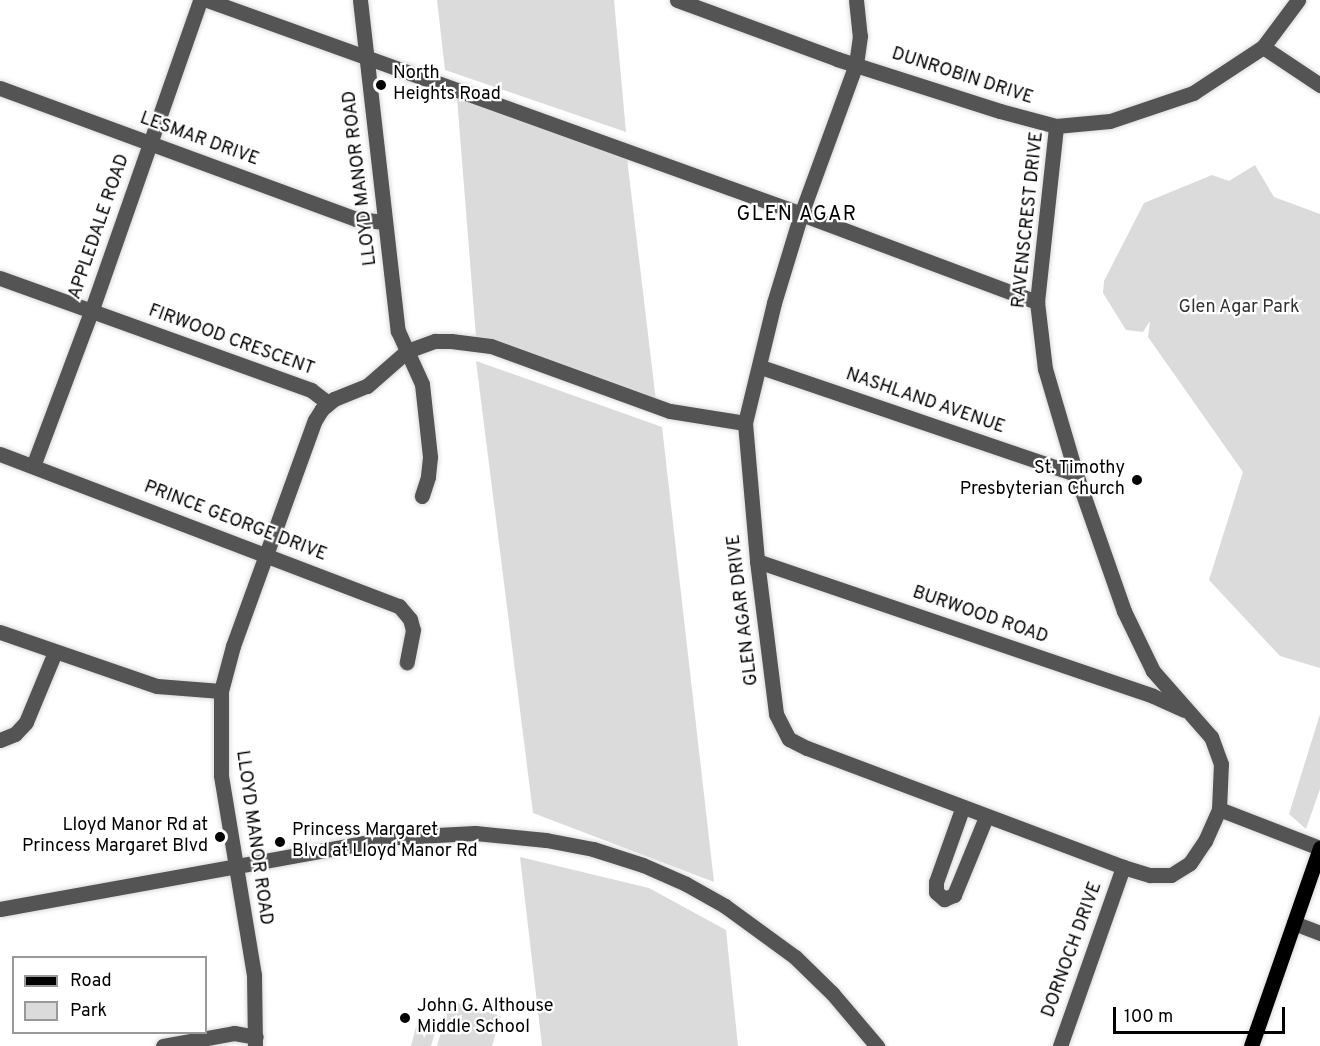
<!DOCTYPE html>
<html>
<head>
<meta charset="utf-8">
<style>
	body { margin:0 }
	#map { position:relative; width:1320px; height:1046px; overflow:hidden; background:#fff; font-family:Overpass,sans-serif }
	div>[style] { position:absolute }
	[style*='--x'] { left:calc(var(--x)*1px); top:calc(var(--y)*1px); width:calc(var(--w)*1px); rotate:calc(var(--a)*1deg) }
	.green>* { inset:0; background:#dbdbdb }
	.roads { filter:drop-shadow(0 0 2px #dbdbdb) drop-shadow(0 0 2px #dbdbdb) }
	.minor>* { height:15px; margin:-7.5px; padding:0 7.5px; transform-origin:7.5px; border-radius:7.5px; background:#545454 }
	.major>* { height:15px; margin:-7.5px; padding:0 7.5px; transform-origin:7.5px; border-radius:7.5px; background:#000 }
	.dots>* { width:16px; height:16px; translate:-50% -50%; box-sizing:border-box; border:3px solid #fff; border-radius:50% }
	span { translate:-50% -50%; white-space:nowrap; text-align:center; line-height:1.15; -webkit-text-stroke:4.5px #fff; paint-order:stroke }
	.poi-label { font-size:18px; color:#000 }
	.left { translate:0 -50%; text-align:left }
	.right { translate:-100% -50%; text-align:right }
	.street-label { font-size:18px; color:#000 }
	.park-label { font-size:18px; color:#323232 }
	.neighbourhood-label { font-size:20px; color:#000; letter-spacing:1.5px }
	.legend { position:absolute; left:12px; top:956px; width:195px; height:78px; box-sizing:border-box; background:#fff; border:2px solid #999; margin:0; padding:8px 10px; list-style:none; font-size:18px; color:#000 }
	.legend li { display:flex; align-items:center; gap:12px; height:30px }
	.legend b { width:30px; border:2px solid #999 }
	.scale { position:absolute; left:1113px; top:1007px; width:172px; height:27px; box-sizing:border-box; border:3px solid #000; border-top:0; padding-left:8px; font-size:18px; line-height:21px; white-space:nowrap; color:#000; -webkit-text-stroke:4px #fff; paint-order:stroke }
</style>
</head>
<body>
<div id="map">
	<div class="green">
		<i style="clip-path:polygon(437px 0,614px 0,626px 132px,445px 70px)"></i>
		<i style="clip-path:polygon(457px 98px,627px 158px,656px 401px,501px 342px,476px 337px)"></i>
		<i style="clip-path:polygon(1255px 165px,1274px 197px,1320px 214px,1320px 668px,1280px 656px,1209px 580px,1243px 472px,1148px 337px,1150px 321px,1143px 332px,1126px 330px,1103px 293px,1104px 281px,1144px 203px,1212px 175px,1229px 181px)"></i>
		<i style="clip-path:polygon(476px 361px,662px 427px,714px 882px,533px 813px)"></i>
		<i style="clip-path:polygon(1320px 714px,1320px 789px,1306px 829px,1289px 814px)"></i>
		<i style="clip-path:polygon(520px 857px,649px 888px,726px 930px,738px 1046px,542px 1046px)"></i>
		<i style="clip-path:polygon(450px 1001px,501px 1016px,492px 1046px,437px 1046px)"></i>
		<i style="clip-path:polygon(417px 1023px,436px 1029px,431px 1046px,411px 1046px)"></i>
	</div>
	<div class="roads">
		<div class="minor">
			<i style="--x:207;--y:0;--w:617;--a:19.78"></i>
			<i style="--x:788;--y:209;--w:266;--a:20.5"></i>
			<i style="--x:360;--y:0;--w:333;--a:83.5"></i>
			<i style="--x:398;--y:331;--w:58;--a:65.6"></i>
			<i style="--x:422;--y:384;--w:73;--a:83.7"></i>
			<i style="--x:430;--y:457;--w:20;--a:96"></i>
			<i style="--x:428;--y:477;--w:20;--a:108"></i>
			<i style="--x:677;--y:0;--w:171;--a:20.2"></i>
			<i style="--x:837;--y:59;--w:171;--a:17.7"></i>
			<i style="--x:1000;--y:111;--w:58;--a:15"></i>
			<i style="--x:856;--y:0;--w:36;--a:84"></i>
			<i style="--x:860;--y:36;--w:28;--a:98"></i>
			<i style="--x:856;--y:64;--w:160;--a:110.1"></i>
			<i style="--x:801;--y:214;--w:93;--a:106.9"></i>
			<i style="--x:774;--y:303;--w:123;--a:103.6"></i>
			<i style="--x:745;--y:423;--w:139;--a:85"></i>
			<i style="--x:757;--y:561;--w:154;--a:82.9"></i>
			<i style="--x:776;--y:714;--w:28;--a:63"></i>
			<i style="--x:789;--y:739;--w:20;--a:27"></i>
			<i style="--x:807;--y:748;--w:338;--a:20.6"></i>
			<i style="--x:1123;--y:867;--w:28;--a:17"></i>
			<i style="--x:1150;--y:875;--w:21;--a:0"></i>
			<i style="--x:1171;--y:875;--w:22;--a:-32"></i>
			<i style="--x:1190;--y:863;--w:27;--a:-56"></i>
			<i style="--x:1205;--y:841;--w:35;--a:-66"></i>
			<i style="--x:1219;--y:809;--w:45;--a:-87.5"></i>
			<i style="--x:1221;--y:764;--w:29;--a:-110"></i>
			<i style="--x:1211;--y:737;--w:88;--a:-131.3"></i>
			<i style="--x:1153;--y:671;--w:67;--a:-115.8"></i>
			<i style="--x:1124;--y:611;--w:145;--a:-109.3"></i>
			<i style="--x:1076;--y:474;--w:109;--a:-106.4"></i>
			<i style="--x:1045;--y:369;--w:67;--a:-96.8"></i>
			<i style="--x:1037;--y:302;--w:177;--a:-83.8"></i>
			<i style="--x:1056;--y:126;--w:54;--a:-5.3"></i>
			<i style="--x:1110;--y:121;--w:88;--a:-18.6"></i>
			<i style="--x:1193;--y:93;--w:84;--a:-33.3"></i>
			<i style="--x:1263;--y:47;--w:59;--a:-53.3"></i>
			<i style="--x:1263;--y:47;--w:69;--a:33.7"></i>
			<i style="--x:0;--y:88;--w:379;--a:20.2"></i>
			<i style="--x:356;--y:219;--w:29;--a:6"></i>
			<i style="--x:0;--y:278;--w:331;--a:19.8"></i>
			<i style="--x:311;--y:390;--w:21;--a:37"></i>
			<i style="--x:761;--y:367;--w:333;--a:18.8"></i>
			<i style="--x:0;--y:454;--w:427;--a:20.9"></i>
			<i style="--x:399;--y:606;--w:17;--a:50"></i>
			<i style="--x:410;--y:619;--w:11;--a:75"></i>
			<i style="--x:413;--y:630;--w:33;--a:101"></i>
			<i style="--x:33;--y:466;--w:165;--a:-69.4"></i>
			<i style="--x:91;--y:312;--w:330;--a:-70.7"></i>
			<i style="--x:757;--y:561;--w:418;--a:18.8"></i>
			<i style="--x:1153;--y:696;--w:34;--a:24"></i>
			<i style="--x:0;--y:632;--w:166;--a:19"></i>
			<i style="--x:157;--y:686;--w:64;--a:4.5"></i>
			<i style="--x:0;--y:740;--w:16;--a:-22"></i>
			<i style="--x:15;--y:734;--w:16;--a:-47"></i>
			<i style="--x:26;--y:722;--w:76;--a:-67.5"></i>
			<i style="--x:962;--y:809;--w:77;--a:109.6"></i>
			<i style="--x:936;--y:882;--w:10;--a:90"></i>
			<i style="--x:936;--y:892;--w:11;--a:41"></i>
			<i style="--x:944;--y:899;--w:11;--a:-22"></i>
			<i style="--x:954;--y:895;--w:84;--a:-67.7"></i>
			<i style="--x:1219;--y:809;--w:108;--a:21.1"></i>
			<i style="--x:0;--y:909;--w:404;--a:-10.3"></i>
			<i style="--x:398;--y:837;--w:77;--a:-3"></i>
			<i style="--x:475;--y:833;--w:71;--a:5.6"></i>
			<i style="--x:546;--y:840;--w:48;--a:10.8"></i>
			<i style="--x:593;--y:849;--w:52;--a:17.7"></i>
			<i style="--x:643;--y:865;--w:47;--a:23.8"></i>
			<i style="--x:686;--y:884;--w:45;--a:29.4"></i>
			<i style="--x:725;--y:906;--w:87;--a:36.1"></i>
			<i style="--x:795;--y:957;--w:52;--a:44.2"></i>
			<i style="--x:832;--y:993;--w:70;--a:49.7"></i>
			<i style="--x:1294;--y:923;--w:28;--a:21"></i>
			<i style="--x:163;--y:1046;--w:72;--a:-10.4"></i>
			<i style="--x:234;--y:1033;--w:22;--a:10"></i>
			<i style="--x:255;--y:1046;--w:71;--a:-90.8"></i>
			<i style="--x:254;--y:975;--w:203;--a:-99.4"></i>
			<i style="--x:221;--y:775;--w:84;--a:-90"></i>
			<i style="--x:221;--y:691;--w:47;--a:-75.1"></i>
			<i style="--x:233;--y:646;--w:240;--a:-70.1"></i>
			<i style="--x:315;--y:420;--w:13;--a:-58"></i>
			<i style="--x:322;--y:409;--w:16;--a:-40"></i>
			<i style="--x:334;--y:399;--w:35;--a:-22"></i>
			<i style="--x:367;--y:386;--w:53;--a:-41.2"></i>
			<i style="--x:407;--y:351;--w:30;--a:-20"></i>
			<i style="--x:435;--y:341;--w:16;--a:0"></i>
			<i style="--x:451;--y:341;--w:40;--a:7.1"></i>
			<i style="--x:491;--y:346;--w:190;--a:20"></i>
			<i style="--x:670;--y:411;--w:76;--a:9.1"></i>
			<i style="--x:1060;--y:1046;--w:190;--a:-70.6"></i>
		</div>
		<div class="major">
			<i style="--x:1251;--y:1046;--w:210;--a:-70.8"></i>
		</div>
	</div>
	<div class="dots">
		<i style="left:381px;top:85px;background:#000"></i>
		<i style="left:1137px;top:480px;background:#000"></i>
		<i style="left:220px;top:837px;background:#000"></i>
		<i style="left:280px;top:842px;background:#000"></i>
		<i style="left:405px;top:1018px;background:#000"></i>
	</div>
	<div class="poi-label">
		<span class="left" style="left:393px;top:85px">North<br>Heights Road</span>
		<span class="right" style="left:1125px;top:480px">St. Timothy<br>Presbyterian Church</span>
		<span class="right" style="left:208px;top:837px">Lloyd Manor Rd at<br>Princess Margaret Blvd</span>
		<span class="left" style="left:292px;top:842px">Princess Margaret<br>Blvd at Lloyd Manor Rd</span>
		<span class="left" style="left:417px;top:1018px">John G. Althouse<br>Middle School</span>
	</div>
	<div class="street-label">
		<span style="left:962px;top:77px;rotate:18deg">DUNROBIN DRIVE</span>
		<span style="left:199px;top:140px;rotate:20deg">LESMAR DRIVE</span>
		<span style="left:361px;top:178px;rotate:-97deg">LLOYD MANOR ROAD</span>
		<span style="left:1029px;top:220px;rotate:-84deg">RAVENSCREST DRIVE</span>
		<span style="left:100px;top:227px;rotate:-71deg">APPLEDALE ROAD</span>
		<span style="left:231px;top:341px;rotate:20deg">FIRWOOD CRESCENT</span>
		<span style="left:925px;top:402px;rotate:19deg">NASHLAND AVENUE</span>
		<span style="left:235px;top:522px;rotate:21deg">PRINCE GEORGE DRIVE</span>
		<span style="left:744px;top:610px;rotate:-97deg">GLEN AGAR DRIVE</span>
		<span style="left:980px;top:616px;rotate:19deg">BURWOOD ROAD</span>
		<span style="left:253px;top:838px;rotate:82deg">LLOYD MANOR ROAD</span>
		<span style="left:1073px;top:950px;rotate:-70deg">DORNOCH DRIVE</span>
	</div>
	<div class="park-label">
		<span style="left:1239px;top:308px">Glen Agar Park</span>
	</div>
	<div class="neighbourhood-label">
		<span style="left:797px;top:215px">GLEN AGAR</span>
	</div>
	<ul class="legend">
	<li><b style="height:8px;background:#000"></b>Road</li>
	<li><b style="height:16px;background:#dbdbdb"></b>Park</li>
	</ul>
	<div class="scale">100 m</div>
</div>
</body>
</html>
